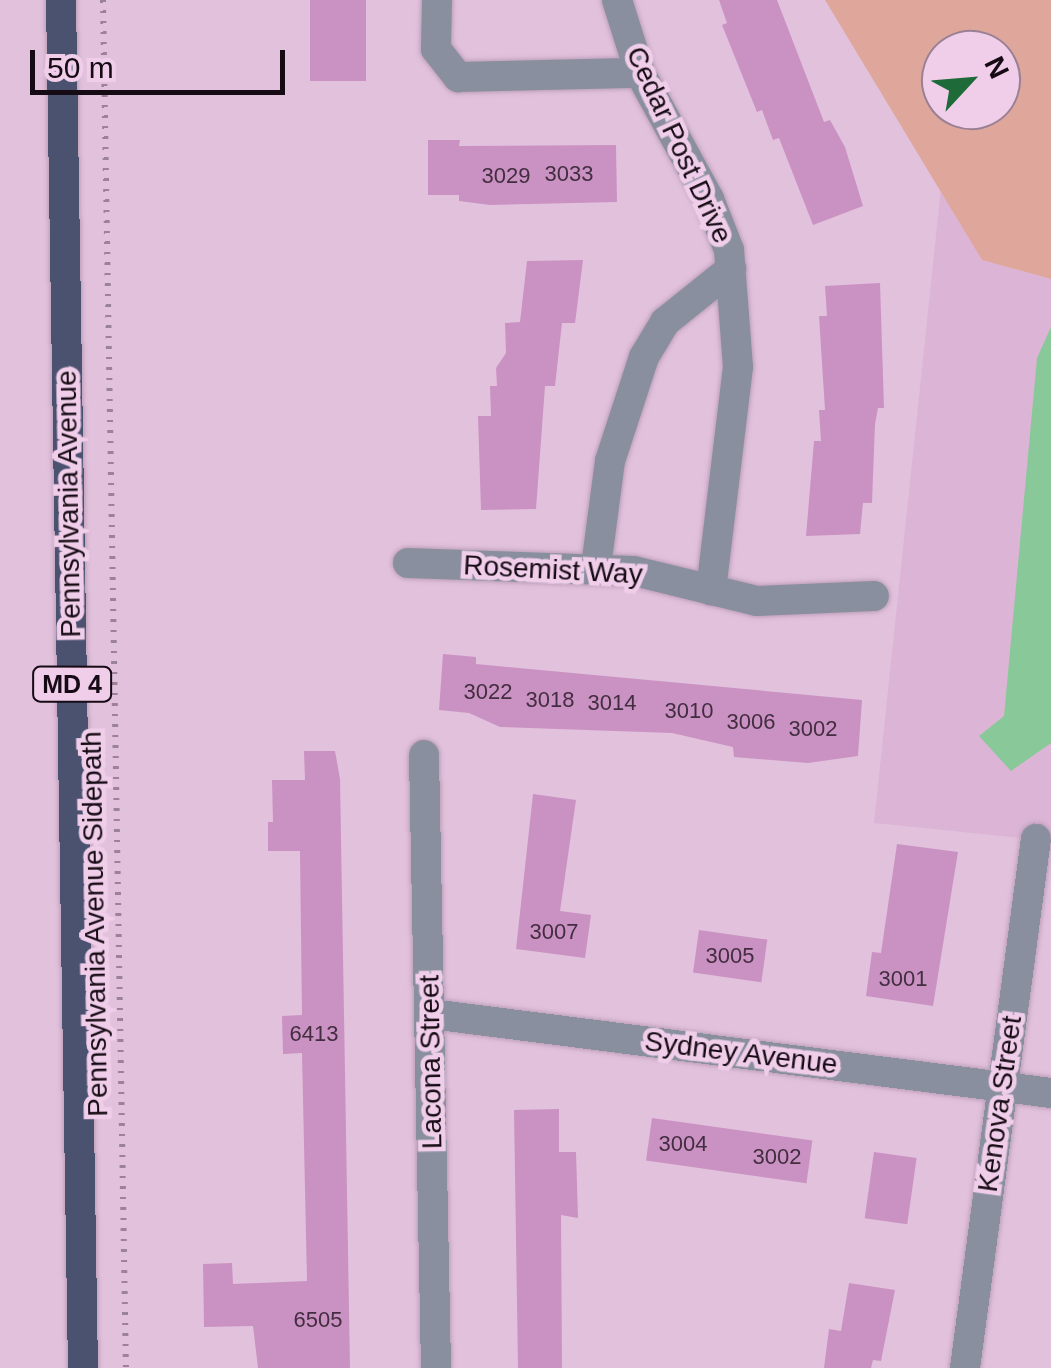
<!DOCTYPE html>
<html>
<head>
<meta charset="utf-8">
<style>
	body { margin:0 }
	#map { position:relative; width:1051px; height:1368px; overflow:hidden; background:#e2c1dd; font-family:Arial,sans-serif }
	div>[style] { position:absolute }
	[style*='--x'] { left:calc(var(--x)*1px); top:calc(var(--y)*1px); width:calc(var(--w)*1px); rotate:calc(var(--a)*1deg) }
	.built>* { inset:0; background:#dcb5d6 }
	.green>* { inset:0; background:#dfa79c }
	.water>* { inset:0; background:#89c898 }
	.building>* { inset:0; background:#ca92c2; transform-origin:0 0 }
	.path>* { height:6px; margin-top:-3px; transform-origin:0; background:repeating-linear-gradient(90deg,#9b8297 0 2.5px,transparent 0 10.5px) }
	.roads { filter:drop-shadow(0 0 2px #bda0b9) drop-shadow(0 0 2px #bda0b9) }
	.minor>* { height:30px; margin:-15px; padding:0 15px; transform-origin:15px; border-radius:15px; background:#8a8f9f }
	.trunk>* { height:30px; margin:-15px; padding:0 15px; transform-origin:15px; border-radius:15px; background:#4a5270 }
	span { translate:-50% -50%; white-space:nowrap; text-align:center; line-height:1.15; -webkit-text-stroke:9px #f0ceea; paint-order:stroke }
	.number-label { font-size:22px; color:#432d40 }
	.number-label span { -webkit-text-stroke-width:0 }
	.shield-label span { padding:2px 8px; background:#f0ceea; border:2px solid; border-radius:8px; -webkit-text-stroke-width:0 }
	.shield-label { font-size:25px; color:#160b14; font-weight:700 }
	.street-label { font-size:28px; color:#160b14 }
	.north { position:absolute; left:921px; top:30px; width:100px; height:100px; box-sizing:border-box; background:#f0ceea; border:2px solid #998094; border-radius:50%; rotate:64deg; font-size:28px; font-weight:700; line-height:40px; text-align:center; color:#160b14 }
	.north::after { content:''; display:block; margin:auto; width:35px; height:45px; background:#1e6a39; clip-path:polygon(50% 0,100% 100%,50% 72%,0 100%) }
	.scale { position:absolute; left:30px; top:50px; width:255px; height:45px; box-sizing:border-box; border:5px solid #160b14; border-top:0; padding-left:12px; font-size:30px; line-height:35px; white-space:nowrap; color:#160b14; -webkit-text-stroke:8px #f0ceea; paint-order:stroke }
</style>
</head>
<body>
<div id="map">
	<div class="built">
		<i style="clip-path:polygon(941px 188px,982px 260px,1051px 279px,1051px 841px,874px 823px)"></i>
	</div>
	<div class="green">
		<i style="clip-path:polygon(evenodd,825px 0,1051px 0,1051px 279px,982px 260px,825px 0,941px 50px,1001px 50px,1001px 110px,941px 110px,941px 50px)"></i>
	</div>
	<div class="water">
		<i style="clip-path:polygon(1051px 327px,1051px 743px,1011px 771px,979px 736px,1004px 716px,1037px 358px)"></i>
	</div>
	<div class="building">
		<i style="left:310px;top:0;width:56px;height:81px"></i>
		<i style="clip-path:polygon(719px 0,777px 0,824px 122px,830px 120px,845px 147px,863px 206px,813px 225px,779px 138px,773px 140px,762px 110px,757px 112px,722px 25px,727px 23px)"></i>
		<i style="clip-path:polygon(428px 140px,460px 140px,459px 146px,616px 145px,617px 202px,490px 205px,459px 201px,459px 195px,428px 195px)"></i>
		<i style="clip-path:polygon(583px 260px,575px 323px,562px 323px,555px 386px,545px 386px,536px 509px,481px 510px,478px 416px,491px 416px,490px 386px,497px 386px,496px 368px,506px 353px,505px 323px,520px 322px,527px 261px)"></i>
		<i style="clip-path:polygon(880px 283px,884px 408px,878px 408px,875px 424px,872px 503px,863px 503px,860px 534px,806px 536px,814px 441px,821px 441px,819px 410px,825px 410px,819px 316px,827px 316px,825px 286px)"></i>
		<i style="clip-path:polygon(443px 654px,476px 657px,476px 664px,862px 700px,858px 756px,808px 763px,734px 757px,733px 747px,672px 733px,500px 727px,469px 713px,439px 710px)"></i>
		<i style="clip-path:polygon(304px 751px,335px 751px,340px 779px,350px 1368px,258px 1368px,253px 1326px,204px 1327px,203px 1264px,232px 1263px,233px 1284px,307px 1281px,302px 1053px,283px 1054px,282px 1016px,302px 1015px,300px 851px,268px 851px,268px 822px,273px 822px,272px 780px,305px 780px)"></i>
		<i style="clip-path:polygon(533px 794px,576px 800px,560px 911px,591px 915px,585px 958px,516px 949px)"></i>
		<i style="clip-path:polygon(897px 844px,958px 852px,933px 1006px,866px 996px,872px 952px,881px 953px)"></i>
		<i style="left:699px;top:930px;width:69px;height:43px;rotate:8deg"></i>
		<i style="clip-path:polygon(559px 1109px,559px 1152px,576px 1152px,578px 1218px,561px 1215px,562px 1368px,518px 1368px,514px 1110px)"></i>
		<i style="left:652px;top:1118px;width:162px;height:43px;rotate:8deg"></i>
		<i style="left:874px;top:1152px;width:43px;height:67px;rotate:8deg"></i>
		<i style="clip-path:polygon(849px 1283px,895px 1290px,881px 1361px,873px 1360px,871px 1368px,824px 1368px,829px 1329px,841px 1331px)"></i>
	</div>
	<div class="path">
		<i style="--x:103;--y:0;--w:1368;--a:89.04"></i>
	</div>
	<div class="roads">
		<div class="minor">
			<i style="--x:437;--y:0;--w:49;--a:91.2"></i>
			<i style="--x:436;--y:49;--w:36;--a:52"></i>
			<i style="--x:458;--y:77;--w:182;--a:-1.3"></i>
			<i style="--x:617;--y:0;--w:77;--a:72.5"></i>
			<i style="--x:640;--y:73;--w:144;--a:61.3"></i>
			<i style="--x:709;--y:199;--w:55;--a:68.6"></i>
			<i style="--x:729;--y:250;--w:117;--a:85.6"></i>
			<i style="--x:738;--y:367;--w:225;--a:96.9"></i>
			<i style="--x:408;--y:563;--w:226;--a:2"></i>
			<i style="--x:634;--y:571;--w:127;--a:13.7"></i>
			<i style="--x:757;--y:601;--w:117;--a:-2.4"></i>
			<i style="--x:596;--y:567;--w:107;--a:-82.5"></i>
			<i style="--x:610;--y:461;--w:109;--a:-71.9"></i>
			<i style="--x:644;--y:357;--w:41;--a:-59"></i>
			<i style="--x:665;--y:322;--w:85;--a:-38.8"></i>
			<i style="--x:424;--y:755;--w:613;--a:88.88"></i>
			<i style="--x:431;--y:1014;--w:625;--a:7.26"></i>
			<i style="--x:965;--y:1368;--w:534;--a:-82.36"></i>
		</div>
		<div class="trunk">
			<i style="--x:61;--y:0;--w:1368;--a:89.08"></i>
		</div>
	</div>
	<div class="number-label">
		<span style="left:569px;top:174px">3033</span>
		<span style="left:506px;top:176px">3029</span>
		<span style="left:488px;top:692px">3022</span>
		<span style="left:550px;top:700px">3018</span>
		<span style="left:612px;top:703px">3014</span>
		<span style="left:689px;top:711px">3010</span>
		<span style="left:751px;top:722px">3006</span>
		<span style="left:813px;top:729px">3002</span>
		<span style="left:554px;top:932px">3007</span>
		<span style="left:730px;top:956px">3005</span>
		<span style="left:903px;top:979px">3001</span>
		<span style="left:314px;top:1034px">6413</span>
		<span style="left:683px;top:1144px">3004</span>
		<span style="left:777px;top:1157px">3002</span>
		<span style="left:318px;top:1320px">6505</span>
	</div>
	<div class="shield-label">
		<span style="left:72px;top:684px">MD 4</span>
	</div>
	<div class="street-label">
		<span style="left:679px;top:145px;rotate:65deg">Cedar Post Drive</span>
		<span style="left:69px;top:504px;rotate:-91deg">Pennsylvania Avenue</span>
		<span style="left:553px;top:570px;rotate:3deg">Rosemist Way</span>
		<span style="left:95px;top:924px;rotate:-91deg">Pennsylvania Avenue Sidepath</span>
		<span style="left:741px;top:1053px;rotate:7deg">Sydney Avenue</span>
		<span style="left:431px;top:1062px;rotate:-91deg">Lacona Street</span>
		<span style="left:1000px;top:1104px;rotate:-82deg">Kenova Street</span>
	</div>
	<div class="north">N</div>
	<div class="scale">50 m</div>
</div>
</body>
</html>
